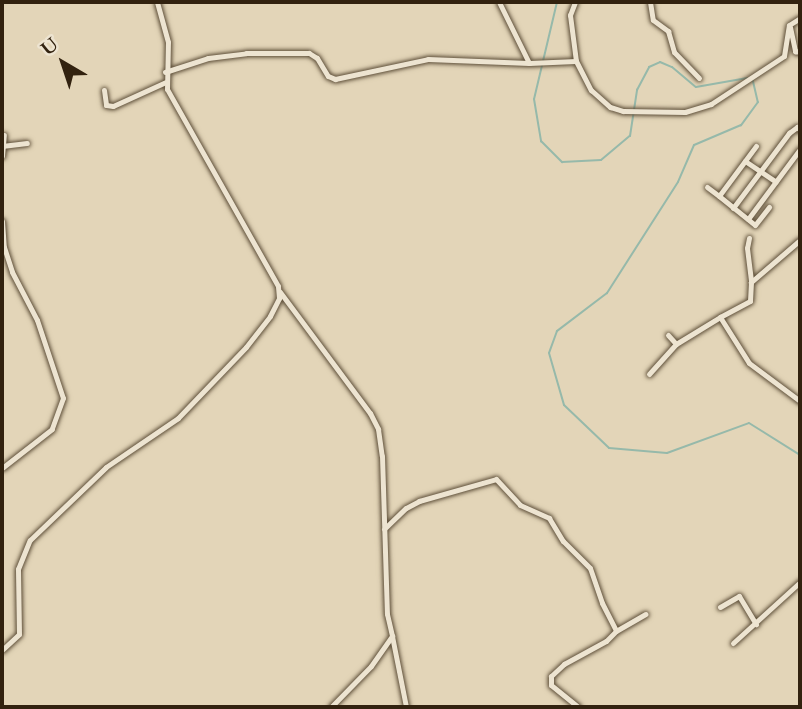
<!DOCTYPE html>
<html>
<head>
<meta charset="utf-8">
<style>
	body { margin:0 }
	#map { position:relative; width:802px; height:709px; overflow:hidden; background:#e3d5b8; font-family:Cardo,serif }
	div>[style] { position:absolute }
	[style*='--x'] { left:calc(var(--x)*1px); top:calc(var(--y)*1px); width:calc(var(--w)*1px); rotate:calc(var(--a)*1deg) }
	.stream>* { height:2px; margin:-1px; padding:0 1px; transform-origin:1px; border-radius:1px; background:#96b9aa }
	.roads { filter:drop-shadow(0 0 2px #5e4f39) drop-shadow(0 0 2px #5e4f39) }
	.minor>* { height:5px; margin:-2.5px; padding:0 2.5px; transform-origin:2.5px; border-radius:2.5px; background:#ede4d1 }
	span { translate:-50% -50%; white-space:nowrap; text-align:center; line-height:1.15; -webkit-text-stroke:5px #ede4d1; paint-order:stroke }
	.frame { position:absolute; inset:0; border:4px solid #32220f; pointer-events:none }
	.north { position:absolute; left:28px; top:28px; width:70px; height:70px; -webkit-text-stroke:5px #ede4d1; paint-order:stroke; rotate:321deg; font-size:19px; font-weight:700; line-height:28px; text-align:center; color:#32220f }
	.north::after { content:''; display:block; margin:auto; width:24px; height:32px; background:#32220f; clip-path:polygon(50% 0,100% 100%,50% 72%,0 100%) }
</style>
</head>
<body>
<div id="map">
	<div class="stream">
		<i style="--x:557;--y:2;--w:100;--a:103.3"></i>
		<i style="--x:534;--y:99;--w:43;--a:80.5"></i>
		<i style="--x:541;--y:141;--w:30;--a:45"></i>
		<i style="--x:562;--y:162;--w:39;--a:-3"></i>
		<i style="--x:601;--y:160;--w:38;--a:-40"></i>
		<i style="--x:630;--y:136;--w:47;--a:-81.3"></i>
		<i style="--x:637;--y:90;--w:26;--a:-62"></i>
		<i style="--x:649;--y:67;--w:12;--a:-24"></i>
		<i style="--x:660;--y:62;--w:13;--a:23"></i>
		<i style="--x:672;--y:67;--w:31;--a:40"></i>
		<i style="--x:696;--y:87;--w:52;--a:-10"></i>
		<i style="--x:752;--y:77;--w:26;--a:77"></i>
		<i style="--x:758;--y:102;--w:29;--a:126"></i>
		<i style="--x:741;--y:125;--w:51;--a:156.9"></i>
		<i style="--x:694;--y:145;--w:40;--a:113.4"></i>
		<i style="--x:678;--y:182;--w:132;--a:122.6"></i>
		<i style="--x:607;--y:293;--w:63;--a:142.8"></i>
		<i style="--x:557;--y:331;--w:23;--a:110"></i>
		<i style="--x:549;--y:353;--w:54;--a:73.9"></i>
		<i style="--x:564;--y:405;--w:62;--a:43.7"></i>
		<i style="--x:609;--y:448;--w:58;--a:4.9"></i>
		<i style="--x:667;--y:453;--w:87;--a:-20.1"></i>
		<i style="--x:749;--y:423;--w:60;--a:32.1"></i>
	</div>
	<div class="roads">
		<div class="minor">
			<i style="--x:499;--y:2;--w:68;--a:63.8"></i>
			<i style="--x:575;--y:2;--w:14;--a:111"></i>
			<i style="--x:570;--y:15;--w:46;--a:82.6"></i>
			<i style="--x:650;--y:2;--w:18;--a:81"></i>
			<i style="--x:653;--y:20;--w:19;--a:36"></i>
			<i style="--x:668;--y:31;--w:22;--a:74"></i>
			<i style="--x:674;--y:52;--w:36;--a:46"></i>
			<i style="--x:790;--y:27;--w:25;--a:78"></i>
			<i style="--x:795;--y:51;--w:5;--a:11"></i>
			<i style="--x:165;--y:72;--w:45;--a:-18"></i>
			<i style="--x:208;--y:58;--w:38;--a:-7"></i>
			<i style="--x:246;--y:53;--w:63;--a:0"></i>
			<i style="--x:309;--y:53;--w:9;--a:32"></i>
			<i style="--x:317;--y:58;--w:21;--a:59"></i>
			<i style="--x:328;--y:76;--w:8;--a:23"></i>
			<i style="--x:335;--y:79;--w:95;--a:-12.1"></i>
			<i style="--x:428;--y:59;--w:101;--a:2.3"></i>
			<i style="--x:529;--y:63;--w:47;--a:-2.4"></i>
			<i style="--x:576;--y:61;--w:33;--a:63"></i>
			<i style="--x:591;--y:90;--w:25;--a:42"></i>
			<i style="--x:610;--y:107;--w:14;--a:17"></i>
			<i style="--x:623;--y:111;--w:62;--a:0.9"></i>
			<i style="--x:685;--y:112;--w:27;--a:-17"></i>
			<i style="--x:711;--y:104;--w:87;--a:-33.3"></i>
			<i style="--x:784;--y:56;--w:31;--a:-81"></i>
			<i style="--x:789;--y:25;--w:13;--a:-32"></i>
			<i style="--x:104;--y:90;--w:15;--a:82"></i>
			<i style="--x:106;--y:105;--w:7;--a:8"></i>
			<i style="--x:113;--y:106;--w:58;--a:-24.4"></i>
			<i style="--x:2;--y:146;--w:25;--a:-7"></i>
			<i style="--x:756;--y:146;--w:62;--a:126.5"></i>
			<i style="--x:719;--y:196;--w:46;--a:38.9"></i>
			<i style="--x:755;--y:225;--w:23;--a:-52"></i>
			<i style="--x:2;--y:156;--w:21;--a:-85"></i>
			<i style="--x:745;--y:161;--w:37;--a:34"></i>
			<i style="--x:707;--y:187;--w:15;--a:37"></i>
			<i style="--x:733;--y:208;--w:94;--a:-53.3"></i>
			<i style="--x:789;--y:133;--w:10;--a:-37"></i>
			<i style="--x:797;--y:127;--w:4;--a:45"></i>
			<i style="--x:748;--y:219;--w:87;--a:-53.4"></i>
			<i style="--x:2;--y:221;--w:26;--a:86"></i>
			<i style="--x:4;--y:247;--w:26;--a:72"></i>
			<i style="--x:12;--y:272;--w:54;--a:62.5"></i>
			<i style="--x:37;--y:320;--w:82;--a:71.6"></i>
			<i style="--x:63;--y:398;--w:33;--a:110"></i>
			<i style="--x:52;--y:429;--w:63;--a:142"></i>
			<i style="--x:749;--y:238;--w:10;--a:101"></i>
			<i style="--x:747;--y:248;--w:34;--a:83"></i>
			<i style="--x:800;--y:240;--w:65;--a:139.4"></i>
			<i style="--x:751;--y:282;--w:19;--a:93"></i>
			<i style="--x:750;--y:301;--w:34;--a:152"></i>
			<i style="--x:720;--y:317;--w:54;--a:57.8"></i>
			<i style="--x:749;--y:363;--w:64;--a:36.7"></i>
			<i style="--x:280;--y:292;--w:151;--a:53.4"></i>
			<i style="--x:370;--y:413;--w:18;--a:63"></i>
			<i style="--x:378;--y:429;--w:27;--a:82"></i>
			<i style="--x:382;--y:456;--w:158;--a:88.2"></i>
			<i style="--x:387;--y:614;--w:23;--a:77"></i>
			<i style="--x:668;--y:335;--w:12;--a:48"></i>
			<i style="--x:649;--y:374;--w:40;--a:-48"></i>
			<i style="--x:676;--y:344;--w:52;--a:-31.5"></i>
			<i style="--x:384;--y:529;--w:30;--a:-44"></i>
			<i style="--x:406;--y:508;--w:15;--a:-28"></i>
			<i style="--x:419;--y:501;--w:80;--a:-15.9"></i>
			<i style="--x:496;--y:479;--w:35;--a:47"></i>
			<i style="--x:520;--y:505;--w:32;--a:24"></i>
			<i style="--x:549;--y:518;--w:27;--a:59"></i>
			<i style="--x:563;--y:541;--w:38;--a:45"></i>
			<i style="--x:590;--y:568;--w:37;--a:71"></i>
			<i style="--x:602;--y:603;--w:31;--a:63"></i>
			<i style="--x:616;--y:631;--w:14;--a:135"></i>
			<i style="--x:606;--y:641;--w:48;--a:151.3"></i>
			<i style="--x:564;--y:664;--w:18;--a:137"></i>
			<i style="--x:551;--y:676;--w:9;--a:90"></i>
			<i style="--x:551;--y:685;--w:35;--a:39"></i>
			<i style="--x:720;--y:607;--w:22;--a:-30"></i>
			<i style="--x:739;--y:596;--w:33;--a:59"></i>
			<i style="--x:616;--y:631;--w:34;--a:-30"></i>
			<i style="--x:733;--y:643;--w:91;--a:-42.3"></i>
			<i style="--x:2;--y:650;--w:23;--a:-43"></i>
			<i style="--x:19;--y:634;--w:65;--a:-90.9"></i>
			<i style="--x:18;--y:569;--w:31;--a:-68"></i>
			<i style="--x:30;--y:540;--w:105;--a:-43.8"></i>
			<i style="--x:106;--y:467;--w:87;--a:-34.2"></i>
			<i style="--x:178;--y:418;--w:98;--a:-46.2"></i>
			<i style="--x:246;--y:347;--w:39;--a:-52"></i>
			<i style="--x:270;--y:316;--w:20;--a:-63"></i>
			<i style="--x:279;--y:298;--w:12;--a:-95"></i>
			<i style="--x:278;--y:286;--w:226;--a:-119.4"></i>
			<i style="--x:167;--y:89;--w:47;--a:-88.8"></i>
			<i style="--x:168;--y:42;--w:41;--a:-105.4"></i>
			<i style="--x:331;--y:707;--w:57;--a:-45.7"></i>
			<i style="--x:371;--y:666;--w:37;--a:-55"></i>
			<i style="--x:392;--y:636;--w:72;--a:78.8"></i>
		</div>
	</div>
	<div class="frame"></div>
	<div class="north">U</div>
</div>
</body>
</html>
